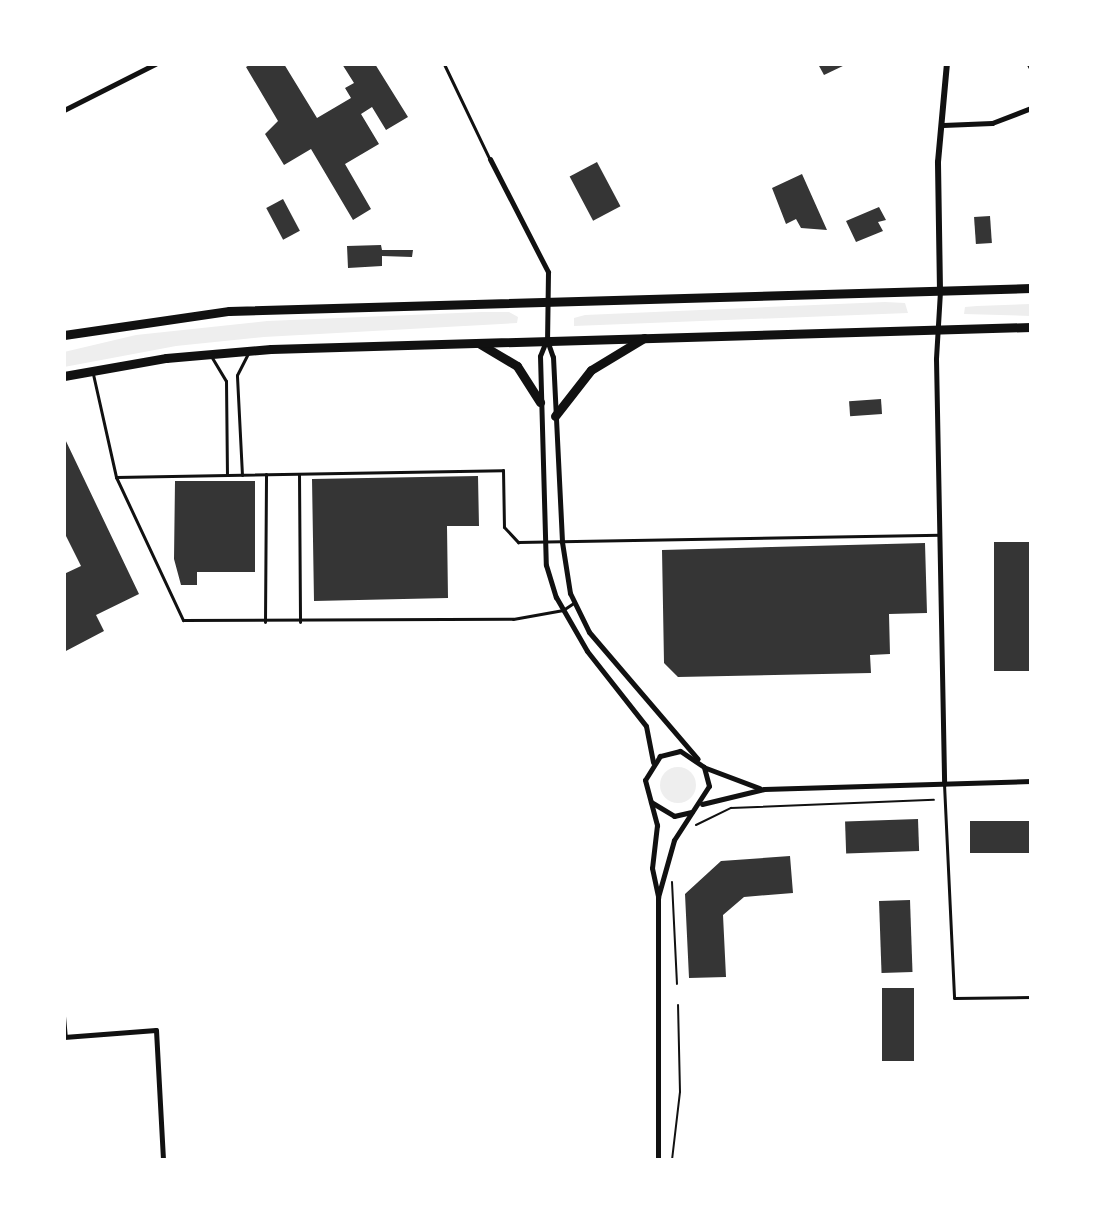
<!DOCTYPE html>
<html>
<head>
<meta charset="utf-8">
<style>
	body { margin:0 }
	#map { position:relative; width:1095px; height:1224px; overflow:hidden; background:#fff; font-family:"Roboto Condensed",sans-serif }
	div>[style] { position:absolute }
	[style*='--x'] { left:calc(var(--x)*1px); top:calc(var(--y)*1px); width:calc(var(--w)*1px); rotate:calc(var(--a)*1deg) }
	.green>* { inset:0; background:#eee }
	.round { border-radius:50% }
	.building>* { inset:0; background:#353535; transform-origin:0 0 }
	.path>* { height:2px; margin:-1px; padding:0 1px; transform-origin:1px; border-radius:1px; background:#111 }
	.service>* { height:3px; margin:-1.5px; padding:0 1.5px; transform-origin:1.5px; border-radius:1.5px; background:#111 }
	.minor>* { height:5px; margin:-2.5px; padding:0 2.5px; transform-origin:2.5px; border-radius:2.5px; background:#111 }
	.tertiary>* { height:6px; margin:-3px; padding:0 3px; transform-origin:3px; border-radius:3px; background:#111 }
	.trunk>* { height:9px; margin:-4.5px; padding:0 4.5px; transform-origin:4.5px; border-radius:4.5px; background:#111 }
	span { translate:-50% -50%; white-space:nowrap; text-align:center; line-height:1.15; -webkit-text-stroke:8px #fff; paint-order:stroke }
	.frame { position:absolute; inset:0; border:66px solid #fff; pointer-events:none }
</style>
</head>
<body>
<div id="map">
	<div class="green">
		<i style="clip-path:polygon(885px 302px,905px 303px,908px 313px,574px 326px,574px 318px,585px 315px)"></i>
		<i style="clip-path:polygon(1031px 304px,1031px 316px,964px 314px,965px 307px,977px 306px)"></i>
		<i style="clip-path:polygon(482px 312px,509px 312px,518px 317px,517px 323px,264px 337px,176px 346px,64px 367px,64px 352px,136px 335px,267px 321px)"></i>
		<i class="round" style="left:660px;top:767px;width:36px;height:36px"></i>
	</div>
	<div class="building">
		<i style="clip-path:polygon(251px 64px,284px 64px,317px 118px,351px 98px,345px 88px,354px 83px,342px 64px,375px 64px,408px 117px,386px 130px,372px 107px,361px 114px,379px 144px,345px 164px,371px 209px,353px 220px,311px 149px,284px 165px,265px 134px,278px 121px,246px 67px)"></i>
		<i style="clip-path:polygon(818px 64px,847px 64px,824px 75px)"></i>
		<i style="left:597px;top:162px;width:50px;height:31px;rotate:62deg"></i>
		<i style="clip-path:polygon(802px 174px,827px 230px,801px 228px,796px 219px,786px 224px,772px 188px)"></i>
		<i style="left:283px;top:199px;width:36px;height:19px;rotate:62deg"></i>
		<i style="clip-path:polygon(879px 207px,886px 220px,878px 222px,883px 231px,856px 242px,846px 221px)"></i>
		<i style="left:990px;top:216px;width:27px;height:16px;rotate:86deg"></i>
		<i style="clip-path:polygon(381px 245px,382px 250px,413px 250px,412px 257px,382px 256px,382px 266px,348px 268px,347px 246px)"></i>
		<i style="left:881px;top:399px;width:15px;height:32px;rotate:86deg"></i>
		<i style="clip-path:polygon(64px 437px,139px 594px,96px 615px,104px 631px,64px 652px,64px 574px,81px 566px,64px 532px)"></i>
		<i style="clip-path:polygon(478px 476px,479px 526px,447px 526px,448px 598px,314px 601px,312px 479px)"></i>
		<i style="clip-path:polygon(175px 481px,255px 481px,255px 572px,197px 572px,197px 585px,181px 585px,174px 559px)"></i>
		<i style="left:1031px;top:542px;width:129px;height:37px;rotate:90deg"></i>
		<i style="clip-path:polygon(925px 543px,927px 613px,889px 614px,890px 654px,870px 655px,871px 673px,678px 677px,664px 663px,662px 550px)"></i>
		<i style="left:918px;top:819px;width:32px;height:73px;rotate:88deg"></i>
		<i style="left:1031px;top:821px;width:32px;height:61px;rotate:90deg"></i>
		<i style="clip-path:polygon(790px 856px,793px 893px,744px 897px,723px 915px,726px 977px,689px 978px,685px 894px,721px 861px)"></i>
		<i style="left:910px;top:900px;width:72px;height:31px;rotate:88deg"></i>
		<i style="left:882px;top:988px;width:32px;height:73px"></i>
	</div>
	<div class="path">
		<i style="--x:696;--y:825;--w:39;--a:-26"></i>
		<i style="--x:731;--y:808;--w:203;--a:-2.3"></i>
		<i style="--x:672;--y:882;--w:102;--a:87.2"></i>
		<i style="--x:672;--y:1160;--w:68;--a:-83.3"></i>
		<i style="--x:680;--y:1092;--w:87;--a:-91.3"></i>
	</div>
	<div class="service">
		<i style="--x:444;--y:64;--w:104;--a:64.4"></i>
		<i style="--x:211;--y:356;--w:29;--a:59"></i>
		<i style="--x:226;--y:381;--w:94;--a:89.4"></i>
		<i style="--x:93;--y:374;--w:106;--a:77.4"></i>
		<i style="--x:116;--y:477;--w:158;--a:64.9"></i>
		<i style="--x:183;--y:620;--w:330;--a:-0.2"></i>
		<i style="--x:513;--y:619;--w:51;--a:-10.2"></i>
		<i style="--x:563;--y:610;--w:14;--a:-34"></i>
		<i style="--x:299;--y:474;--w:148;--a:89.6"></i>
		<i style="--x:242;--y:475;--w:100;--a:-92.9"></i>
		<i style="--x:237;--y:375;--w:25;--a:-63"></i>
		<i style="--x:116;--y:477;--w:387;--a:-1"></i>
		<i style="--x:503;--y:470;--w:57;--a:89"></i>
		<i style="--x:504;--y:527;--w:21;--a:47"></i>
		<i style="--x:518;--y:542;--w:422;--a:-1"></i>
		<i style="--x:265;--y:622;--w:148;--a:-89.6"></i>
		<i style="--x:944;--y:784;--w:214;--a:87.3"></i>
		<i style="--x:954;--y:998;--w:77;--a:-0.7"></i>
		<i style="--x:64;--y:1016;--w:21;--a:85"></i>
	</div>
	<div class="minor">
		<i style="--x:1029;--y:64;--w:4;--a:63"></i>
		<i style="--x:64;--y:110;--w:102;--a:-26.8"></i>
		<i style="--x:943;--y:125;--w:49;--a:-2.3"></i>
		<i style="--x:992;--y:123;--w:42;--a:-21"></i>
		<i style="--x:490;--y:159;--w:127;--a:62.8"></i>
		<i style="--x:548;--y:272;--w:68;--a:90.8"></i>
		<i style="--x:547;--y:340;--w:18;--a:71"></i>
		<i style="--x:553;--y:357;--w:185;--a:87.2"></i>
		<i style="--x:562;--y:542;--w:52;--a:81.1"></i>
		<i style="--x:570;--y:593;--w:43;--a:64"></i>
		<i style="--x:589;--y:632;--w:167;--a:49.4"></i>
		<i style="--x:940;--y:291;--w:68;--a:93.4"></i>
		<i style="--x:936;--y:359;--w:425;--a:88.9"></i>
		<i style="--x:546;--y:341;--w:16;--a:112"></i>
		<i style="--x:540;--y:356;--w:209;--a:88.4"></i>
		<i style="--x:546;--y:565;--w:34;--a:73"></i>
		<i style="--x:556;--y:597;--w:62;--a:60.1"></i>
		<i style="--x:587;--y:651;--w:95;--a:51.8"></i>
		<i style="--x:646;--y:726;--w:37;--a:79"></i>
		<i style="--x:706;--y:768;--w:57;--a:20.7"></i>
		<i style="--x:651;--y:802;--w:27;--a:31"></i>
		<i style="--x:674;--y:816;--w:18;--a:-13"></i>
		<i style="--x:702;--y:804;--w:64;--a:-13.6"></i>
		<i style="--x:764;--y:789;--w:267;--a:-1.7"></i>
		<i style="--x:64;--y:1037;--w:92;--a:-4.4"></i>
		<i style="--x:156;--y:1030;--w:130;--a:86.9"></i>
		<i style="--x:658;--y:1160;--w:263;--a:-90"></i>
		<i style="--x:658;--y:897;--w:59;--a:-74.3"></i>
		<i style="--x:674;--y:840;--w:64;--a:-57.1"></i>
		<i style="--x:709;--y:786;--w:20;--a:-105"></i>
		<i style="--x:704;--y:767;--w:29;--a:-146"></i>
		<i style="--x:680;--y:751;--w:21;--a:166"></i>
		<i style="--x:660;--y:756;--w:28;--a:122"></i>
		<i style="--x:645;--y:780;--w:47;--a:75.1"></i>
		<i style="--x:657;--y:825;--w:43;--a:96.6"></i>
		<i style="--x:652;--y:868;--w:30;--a:78"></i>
	</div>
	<div class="tertiary">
		<i style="--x:940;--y:291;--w:129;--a:-90.9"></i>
		<i style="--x:938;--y:162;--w:98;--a:-84.8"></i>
	</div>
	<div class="trunk">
		<i style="--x:64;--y:335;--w:167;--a:-8.3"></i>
		<i style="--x:229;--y:311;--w:802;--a:-1.64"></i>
		<i style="--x:480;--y:344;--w:43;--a:30.7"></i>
		<i style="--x:517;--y:366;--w:43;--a:57.4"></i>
		<i style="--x:64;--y:376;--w:104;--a:-10"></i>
		<i style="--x:166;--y:358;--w:105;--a:-4.9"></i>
		<i style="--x:271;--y:349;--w:760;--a:-1.66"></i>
		<i style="--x:555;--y:416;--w:58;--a:-52"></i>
		<i style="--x:591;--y:370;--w:62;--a:-31.1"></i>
	</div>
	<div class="frame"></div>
</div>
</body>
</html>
